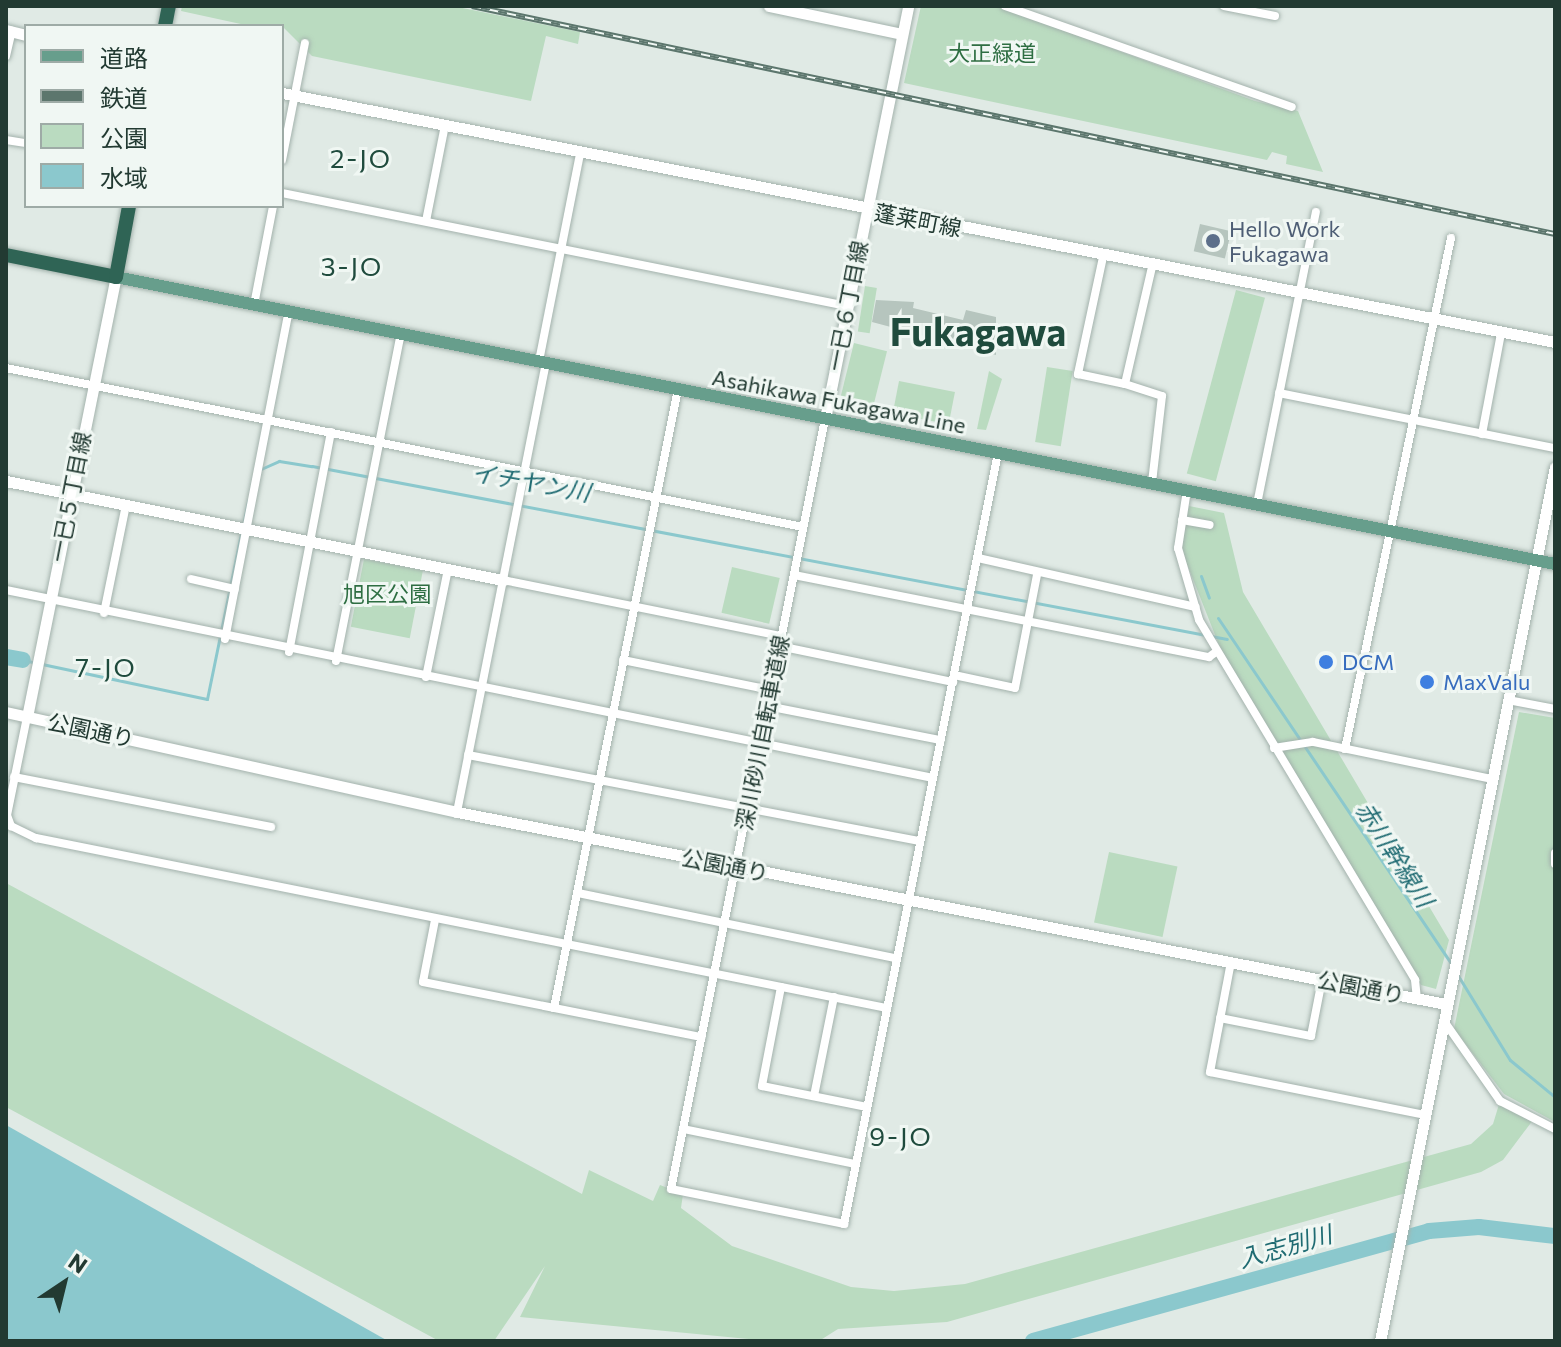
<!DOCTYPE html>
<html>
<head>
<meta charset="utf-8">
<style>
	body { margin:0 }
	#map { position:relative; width:1561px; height:1347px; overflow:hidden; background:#e0eae5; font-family:Commissioner,"Noto Sans JP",sans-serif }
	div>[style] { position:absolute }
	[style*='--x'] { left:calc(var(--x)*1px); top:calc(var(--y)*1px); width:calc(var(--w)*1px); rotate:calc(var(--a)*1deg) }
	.green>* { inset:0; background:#badbc0; transform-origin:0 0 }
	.water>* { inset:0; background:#8bc8cd }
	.stream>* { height:3px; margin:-1.5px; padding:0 1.5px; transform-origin:1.5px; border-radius:1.5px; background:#8bc8cd }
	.river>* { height:16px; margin:-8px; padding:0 8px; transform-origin:8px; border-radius:8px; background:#8bc8cd }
	.building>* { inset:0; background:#b6c5be; transform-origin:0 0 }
	.roads { filter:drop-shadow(0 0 2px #a3b2ac) drop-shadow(0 0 2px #a3b2ac) }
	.street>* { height:8px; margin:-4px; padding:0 4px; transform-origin:4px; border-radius:4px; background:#fff }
	.secondary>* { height:11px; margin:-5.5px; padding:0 5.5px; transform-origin:5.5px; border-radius:5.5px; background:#fff }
	.primary>* { height:12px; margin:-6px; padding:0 6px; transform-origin:6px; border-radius:6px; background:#679e8c }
	.highway>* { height:14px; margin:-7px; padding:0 7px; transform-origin:7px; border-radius:7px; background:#2f6455 }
	.rail>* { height:6px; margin-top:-3px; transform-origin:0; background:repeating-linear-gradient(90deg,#f0f7f3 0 9px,#5c766d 0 18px); box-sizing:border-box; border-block:2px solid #5c766d }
	.dots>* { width:22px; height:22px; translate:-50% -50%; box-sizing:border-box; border:4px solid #f0f7f3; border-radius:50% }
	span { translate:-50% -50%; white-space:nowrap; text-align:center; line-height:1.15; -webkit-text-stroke:6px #f0f7f3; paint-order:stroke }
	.park-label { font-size:22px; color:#2e6e42 }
	.street-label { font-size:22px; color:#223a32 }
	.service-label { font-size:22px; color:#4e5e75 }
	.left { translate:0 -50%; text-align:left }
	.shop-label { font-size:22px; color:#366cbe }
	.water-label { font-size:24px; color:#1f6b72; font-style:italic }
	.quarter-label { font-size:26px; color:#1f4b3d; letter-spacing:2px }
	.town-label { font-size:38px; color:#1f4b3d; font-weight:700 }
	.frame { position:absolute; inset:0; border:8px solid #223a32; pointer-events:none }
	.legend { position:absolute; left:24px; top:24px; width:260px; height:184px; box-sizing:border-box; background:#f0f7f3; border:2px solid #9eaba6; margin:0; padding:10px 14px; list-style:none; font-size:24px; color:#223a32 }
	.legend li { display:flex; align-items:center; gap:16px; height:40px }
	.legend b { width:40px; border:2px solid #9eaba6 }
	.north { position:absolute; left:24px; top:1243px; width:80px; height:80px; -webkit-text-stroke:6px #f0f7f3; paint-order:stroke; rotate:35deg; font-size:22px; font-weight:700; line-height:32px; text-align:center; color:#223a32 }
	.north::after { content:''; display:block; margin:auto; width:28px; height:36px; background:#223a32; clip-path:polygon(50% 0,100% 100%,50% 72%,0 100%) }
</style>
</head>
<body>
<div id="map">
	<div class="green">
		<i style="clip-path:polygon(182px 6px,453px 6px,580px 32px,578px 44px,546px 36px,531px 101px,312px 56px,282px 26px,250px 26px,181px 11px)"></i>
		<i style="clip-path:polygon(921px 6px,997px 6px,1255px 101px,1298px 111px,1323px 172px,1286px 164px,1287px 156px,1272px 152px,1267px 160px,904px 83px)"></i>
		<i style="left:865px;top:286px;width:12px;height:46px;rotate:9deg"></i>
		<i style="left:1236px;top:290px;width:30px;height:190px;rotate:15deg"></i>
		<i style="left:854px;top:343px;width:34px;height:61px;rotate:14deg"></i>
		<i style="left:1047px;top:367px;width:26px;height:76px;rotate:9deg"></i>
		<i style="clip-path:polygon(989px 371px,1002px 379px,986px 430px,977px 429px)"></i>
		<i style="left:899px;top:381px;width:57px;height:33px;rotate:11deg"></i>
		<i style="clip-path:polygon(1189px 506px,1224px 513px,1243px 592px,1449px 940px,1436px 989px,1421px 985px,1221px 650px,1181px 549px)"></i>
		<i style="left:364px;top:559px;width:60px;height:69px;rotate:11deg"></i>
		<i style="left:732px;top:567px;width:49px;height:47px;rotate:13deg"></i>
		<i style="clip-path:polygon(1519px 712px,1555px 718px,1555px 1122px,1504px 1094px,1454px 1029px)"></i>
		<i style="left:1109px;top:852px;width:70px;height:72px;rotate:12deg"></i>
		<i style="clip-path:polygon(6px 883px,582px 1194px,589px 1170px,653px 1201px,660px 1185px,683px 1194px,681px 1208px,732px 1246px,851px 1287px,894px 1291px,965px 1284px,1471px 1144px,1493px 1124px,1500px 1101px,1533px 1120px,1503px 1160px,1481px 1172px,947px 1322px,838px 1329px,819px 1341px,768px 1341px,520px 1317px,545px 1266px,494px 1341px,439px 1341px,6px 1107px)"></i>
	</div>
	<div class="water">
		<i style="clip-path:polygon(6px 1125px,388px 1341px,6px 1341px)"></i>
	</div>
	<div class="stream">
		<i style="--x:261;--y:469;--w:20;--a:-24"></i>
		<i style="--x:279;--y:461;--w:33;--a:9"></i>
		<i style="--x:312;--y:466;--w:931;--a:10.71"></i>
		<i style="--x:243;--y:525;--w:25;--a:-78"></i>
		<i style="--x:1201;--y:576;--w:23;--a:70"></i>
		<i style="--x:1218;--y:618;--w:417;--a:56"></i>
		<i style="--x:23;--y:660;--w:188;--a:12"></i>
		<i style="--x:207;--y:699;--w:169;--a:-78.4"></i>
		<i style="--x:1457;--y:974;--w:101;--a:58.4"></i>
		<i style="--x:1510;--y:1060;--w:58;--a:39.4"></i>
	</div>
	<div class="river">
		<i style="--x:6;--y:657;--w:17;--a:10"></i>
		<i style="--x:1033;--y:1341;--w:411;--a:-15.5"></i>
		<i style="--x:1429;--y:1231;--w:50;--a:-4.6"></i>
		<i style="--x:1479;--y:1227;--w:77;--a:6.8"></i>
	</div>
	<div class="building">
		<i style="left:1200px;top:224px;width:32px;height:28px;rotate:13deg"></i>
		<i style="clip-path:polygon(876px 300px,914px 302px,913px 308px,963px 320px,966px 310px,996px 317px,996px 355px,872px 322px)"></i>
	</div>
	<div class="roads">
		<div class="street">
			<i style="--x:1005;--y:6;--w:304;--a:19.4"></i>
			<i style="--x:1224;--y:6;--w:52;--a:11.1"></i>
			<i style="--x:6;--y:56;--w:26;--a:-77"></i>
			<i style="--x:6;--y:140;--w:20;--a:9"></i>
			<i style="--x:282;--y:160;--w:119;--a:-78.9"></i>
			<i style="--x:282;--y:193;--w:576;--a:11.31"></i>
			<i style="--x:426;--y:221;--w:98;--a:-78.8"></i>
			<i style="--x:1103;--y:257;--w:120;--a:102.1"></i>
			<i style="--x:1078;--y:374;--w:48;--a:12"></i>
			<i style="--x:1152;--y:267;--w:120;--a:103"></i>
			<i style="--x:1125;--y:384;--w:39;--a:18"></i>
			<i style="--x:1162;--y:396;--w:88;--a:96.6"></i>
			<i style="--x:254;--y:305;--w:101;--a:-79.1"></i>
			<i style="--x:539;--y:361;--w:212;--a:-78.8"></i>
			<i style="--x:6;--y:368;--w:813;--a:11.28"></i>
			<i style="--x:1279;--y:393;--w:281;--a:11.3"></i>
			<i style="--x:825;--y:419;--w:785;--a:101.31"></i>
			<i style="--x:671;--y:1189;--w:177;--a:11.4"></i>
			<i style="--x:844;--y:1224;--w:786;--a:-78.7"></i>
			<i style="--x:1482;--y:434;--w:103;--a:-79.3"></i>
			<i style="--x:1187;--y:490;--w:59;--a:98.8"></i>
			<i style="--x:1178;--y:548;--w:75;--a:73.7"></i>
			<i style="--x:1199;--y:620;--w:420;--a:59"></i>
			<i style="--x:1415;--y:980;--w:18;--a:84"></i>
			<i style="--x:1257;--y:504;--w:298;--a:-78.6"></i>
			<i style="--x:1182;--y:520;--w:28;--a:10"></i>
			<i style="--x:978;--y:558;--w:223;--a:12.7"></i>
			<i style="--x:794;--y:575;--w:423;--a:11.2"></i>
			<i style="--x:1209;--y:657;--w:9;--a:-36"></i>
			<i style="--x:191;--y:579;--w:45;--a:12.8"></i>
			<i style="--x:503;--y:580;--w:284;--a:11.4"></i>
			<i style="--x:6;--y:590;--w:946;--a:11.46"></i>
			<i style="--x:104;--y:613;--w:110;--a:-78.5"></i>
			<i style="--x:225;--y:639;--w:334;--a:-79"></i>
			<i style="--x:779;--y:646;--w:178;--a:11.7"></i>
			<i style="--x:289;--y:652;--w:224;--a:-79.2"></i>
			<i style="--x:623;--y:660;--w:150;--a:11.5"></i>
			<i style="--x:336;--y:661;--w:333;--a:-78.8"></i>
			<i style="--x:954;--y:675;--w:62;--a:12"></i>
			<i style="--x:1015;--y:688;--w:115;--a:-79"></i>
			<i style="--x:426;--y:677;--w:110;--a:-78.5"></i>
			<i style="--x:1508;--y:700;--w:48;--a:10.8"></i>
			<i style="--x:767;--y:706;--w:177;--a:11.1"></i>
			<i style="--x:27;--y:717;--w:100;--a:101.5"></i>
			<i style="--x:7;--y:815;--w:12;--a:70"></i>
			<i style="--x:11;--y:826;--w:28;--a:26"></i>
			<i style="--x:36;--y:838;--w:868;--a:11.3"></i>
			<i style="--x:1274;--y:748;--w:39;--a:-9"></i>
			<i style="--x:1313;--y:742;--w:183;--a:11.7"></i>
			<i style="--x:1345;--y:749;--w:522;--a:-78.28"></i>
			<i style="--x:468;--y:755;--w:460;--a:10.8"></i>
			<i style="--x:14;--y:777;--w:262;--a:11"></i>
			<i style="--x:457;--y:812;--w:458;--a:-78.8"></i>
			<i style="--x:1555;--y:853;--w:11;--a:90"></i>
			<i style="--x:578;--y:893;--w:325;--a:11.6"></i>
			<i style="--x:435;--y:920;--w:63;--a:101"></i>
			<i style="--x:423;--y:982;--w:284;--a:11.2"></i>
			<i style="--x:1231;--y:962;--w:112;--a:100.8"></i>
			<i style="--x:1210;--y:1072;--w:220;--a:11.3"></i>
			<i style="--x:781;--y:987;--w:101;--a:100.9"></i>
			<i style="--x:762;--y:1086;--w:107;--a:11.3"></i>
			<i style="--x:554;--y:1008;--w:631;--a:-78.67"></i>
			<i style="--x:1220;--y:1018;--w:93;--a:11.2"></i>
			<i style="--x:1311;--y:1036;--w:57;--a:-78.9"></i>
			<i style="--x:1444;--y:1021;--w:98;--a:55"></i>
			<i style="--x:1500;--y:1101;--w:62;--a:27"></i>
			<i style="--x:814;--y:1096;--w:101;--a:-78.6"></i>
			<i style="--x:683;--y:1129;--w:176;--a:11.5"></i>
		</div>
		<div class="secondary">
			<i style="--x:769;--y:6;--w:136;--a:11.9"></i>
			<i style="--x:6;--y:30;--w:21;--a:14"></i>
			<i style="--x:282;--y:93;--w:1297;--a:11.07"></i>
			<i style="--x:825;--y:419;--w:421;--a:-78.6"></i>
			<i style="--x:6;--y:481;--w:507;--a:11.27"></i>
			<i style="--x:6;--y:712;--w:462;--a:12.5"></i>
			<i style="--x:457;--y:812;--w:1007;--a:10.99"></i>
			<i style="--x:27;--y:717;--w:449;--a:-78.6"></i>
			<i style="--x:1380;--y:1341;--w:891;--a:-78.68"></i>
		</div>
		<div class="primary">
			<i style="--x:116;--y:277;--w:1467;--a:11.28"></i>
		</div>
		<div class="highway">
			<i style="--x:165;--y:26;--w:20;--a:-79"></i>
			<i style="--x:6;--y:255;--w:112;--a:11.3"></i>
			<i style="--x:116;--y:277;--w:72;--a:-79.6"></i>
		</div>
	</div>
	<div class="rail">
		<i style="--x:472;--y:6;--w:1107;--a:11.89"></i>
	</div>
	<div class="dots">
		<i style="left:1213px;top:241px;background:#5c6f8a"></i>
		<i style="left:1326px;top:662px;background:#3f7fe0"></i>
		<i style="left:1427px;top:682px;background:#3f7fe0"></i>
	</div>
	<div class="park-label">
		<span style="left:992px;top:53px">大正緑道</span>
		<span style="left:387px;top:594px">旭区公園</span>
	</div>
	<div class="street-label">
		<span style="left:918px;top:220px;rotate:11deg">蓬莱町線</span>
		<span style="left:847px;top:306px;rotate:-79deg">一已６丁目線</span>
		<span style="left:839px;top:401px;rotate:11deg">Asahikawa Fukagawa Line</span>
		<span style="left:70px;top:497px;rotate:-79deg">一已５丁目線</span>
		<span style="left:91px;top:730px;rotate:12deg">公園通り</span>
		<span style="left:762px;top:733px;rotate:-79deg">深川砂川自転車道線</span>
		<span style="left:725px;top:865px;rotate:11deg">公園通り</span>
		<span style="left:1361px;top:987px;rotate:11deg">公園通り</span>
	</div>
	<div class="service-label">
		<span class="left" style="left:1229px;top:241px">Hello Work<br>Fukagawa</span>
	</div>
	<div class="shop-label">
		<span class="left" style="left:1342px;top:662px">DCM</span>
		<span class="left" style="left:1443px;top:682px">MaxValu</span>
	</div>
	<div class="water-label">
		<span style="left:531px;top:482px;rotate:10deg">イチヤン川</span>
		<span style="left:1395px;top:854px;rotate:57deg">赤川幹線川</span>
		<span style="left:1285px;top:1246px;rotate:-16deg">入志別川</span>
	</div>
	<div class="quarter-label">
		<span style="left:361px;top:158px">2-JO</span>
		<span style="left:352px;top:266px">3-JO</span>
		<span style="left:106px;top:667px">7-JO</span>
		<span style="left:901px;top:1136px">9-JO</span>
	</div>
	<div class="town-label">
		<span style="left:978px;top:331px">Fukagawa</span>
	</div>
	<div class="frame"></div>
	<ul class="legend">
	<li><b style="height:10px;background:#679e8c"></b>道路</li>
	<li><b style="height:10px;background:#5c766d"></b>鉄道</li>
	<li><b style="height:22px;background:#badbc0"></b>公園</li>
	<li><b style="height:22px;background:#8bc8cd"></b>水域</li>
	</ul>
	<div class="north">N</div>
</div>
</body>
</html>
